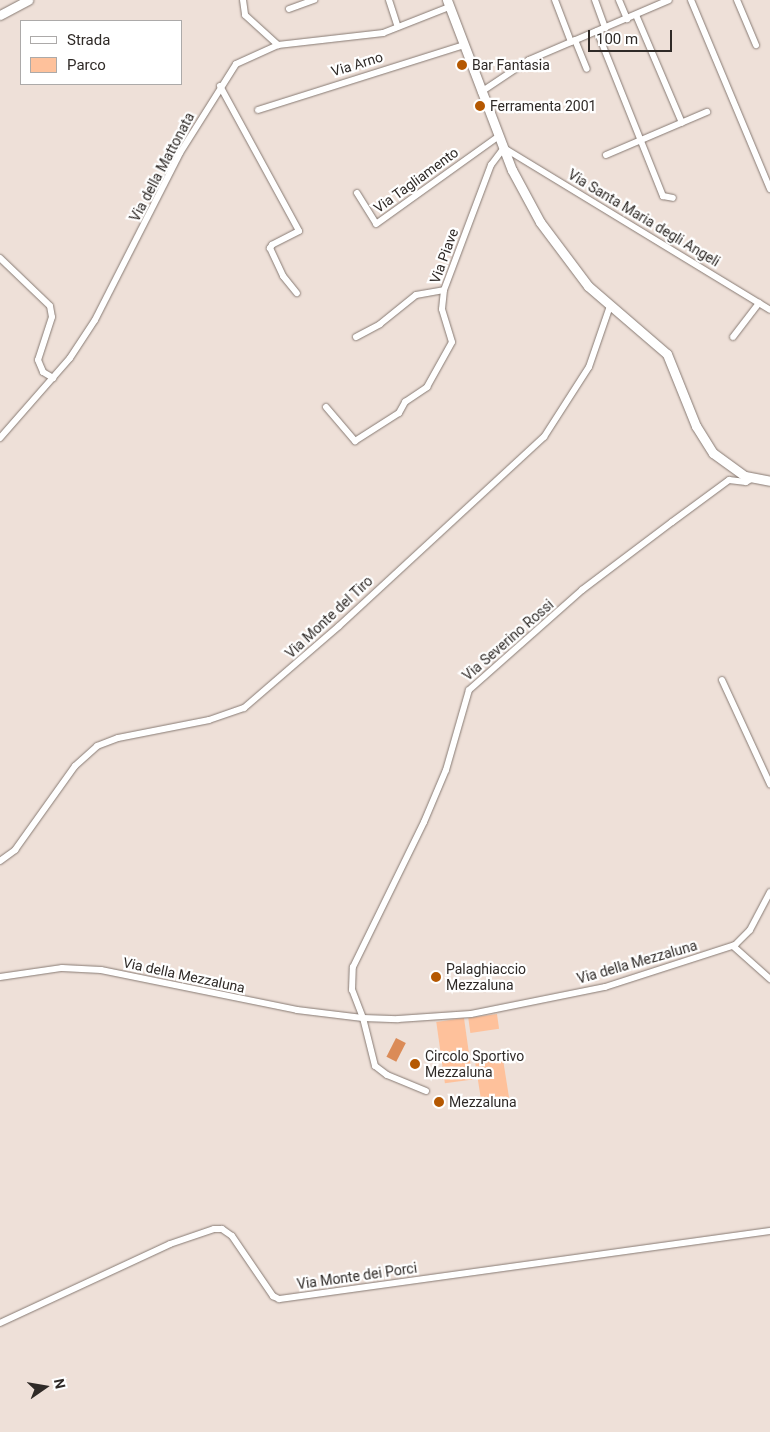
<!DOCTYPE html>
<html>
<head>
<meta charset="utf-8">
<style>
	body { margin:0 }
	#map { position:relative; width:770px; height:1432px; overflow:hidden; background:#eee0d8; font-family:Roboto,sans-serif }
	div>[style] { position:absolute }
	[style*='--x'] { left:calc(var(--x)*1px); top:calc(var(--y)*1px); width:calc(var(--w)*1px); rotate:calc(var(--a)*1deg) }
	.green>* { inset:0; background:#fec19b; transform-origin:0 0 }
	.water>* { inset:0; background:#db8b57; transform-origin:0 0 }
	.roads { filter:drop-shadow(0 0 1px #877a73) drop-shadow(0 0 1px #877a73) }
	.street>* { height:6px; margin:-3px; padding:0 3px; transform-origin:3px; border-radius:3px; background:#fff }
	.secondary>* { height:9px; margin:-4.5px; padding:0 4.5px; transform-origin:4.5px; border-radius:4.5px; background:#fff }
	.dots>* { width:14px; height:14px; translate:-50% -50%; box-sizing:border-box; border:2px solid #fff; border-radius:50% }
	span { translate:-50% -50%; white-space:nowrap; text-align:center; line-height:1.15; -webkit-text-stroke:4.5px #fff; paint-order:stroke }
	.street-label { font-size:14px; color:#2f2a27 }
	.poi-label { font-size:14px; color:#2f2a27 }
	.left { translate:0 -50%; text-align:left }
	.legend { position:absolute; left:20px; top:20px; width:162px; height:65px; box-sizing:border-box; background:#fff; border:1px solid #acaaa9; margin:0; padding:6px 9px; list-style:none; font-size:15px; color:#2f2a27 }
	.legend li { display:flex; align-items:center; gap:10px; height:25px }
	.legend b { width:25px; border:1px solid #acaaa9 }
	.north { position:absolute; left:20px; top:1362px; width:50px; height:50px; -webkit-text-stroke:4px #fff; paint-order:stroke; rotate:77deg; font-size:14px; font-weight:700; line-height:20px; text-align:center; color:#2f2a27 }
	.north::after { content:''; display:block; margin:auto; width:18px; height:22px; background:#2f2a27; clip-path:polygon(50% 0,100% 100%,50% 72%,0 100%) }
	.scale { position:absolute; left:588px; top:30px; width:84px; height:22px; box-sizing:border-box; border:2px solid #2f2a27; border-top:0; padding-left:6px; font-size:15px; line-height:18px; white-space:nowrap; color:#2f2a27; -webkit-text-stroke:4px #fff; paint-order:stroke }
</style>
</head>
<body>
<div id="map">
	<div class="green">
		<i style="left:497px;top:1014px;width:15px;height:29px;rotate:82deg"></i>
		<i style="left:464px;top:1018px;width:62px;height:28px;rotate:82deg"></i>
		<i style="left:502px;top:1053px;width:52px;height:28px;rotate:81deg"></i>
	</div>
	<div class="water">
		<i style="left:396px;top:1038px;width:11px;height:21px;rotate:27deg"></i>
	</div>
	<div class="roads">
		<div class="street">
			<i style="--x:243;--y:0;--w:15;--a:82"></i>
			<i style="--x:245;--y:15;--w:45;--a:42.3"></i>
			<i style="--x:389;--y:0;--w:28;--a:72"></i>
			<i style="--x:555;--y:0;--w:45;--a:69.1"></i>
			<i style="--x:595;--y:0;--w:30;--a:70"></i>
			<i style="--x:619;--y:0;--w:21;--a:67"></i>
			<i style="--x:691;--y:0;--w:205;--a:67.3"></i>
			<i style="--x:737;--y:0;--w:49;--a:67.1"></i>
			<i style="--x:289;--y:9;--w:27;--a:-20"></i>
			<i style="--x:636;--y:15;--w:117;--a:66.9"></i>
			<i style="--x:597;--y:31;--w:178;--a:68.2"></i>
			<i style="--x:663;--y:196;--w:10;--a:11"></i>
			<i style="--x:575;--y:40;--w:31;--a:68"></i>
			<i style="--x:220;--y:86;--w:165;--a:61.4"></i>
			<i style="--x:299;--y:231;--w:30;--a:153"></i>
			<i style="--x:272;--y:245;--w:4;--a:124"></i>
			<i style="--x:270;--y:248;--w:31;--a:65"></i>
			<i style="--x:283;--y:276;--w:22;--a:51"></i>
			<i style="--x:481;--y:92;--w:58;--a:-33.7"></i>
			<i style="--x:529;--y:60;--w:152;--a:-23.2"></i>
			<i style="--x:258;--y:110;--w:216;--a:-17.5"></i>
			<i style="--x:606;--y:155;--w:110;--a:-23.1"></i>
			<i style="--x:357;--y:193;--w:36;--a:58"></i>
			<i style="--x:376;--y:224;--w:151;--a:-35.6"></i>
			<i style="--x:0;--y:258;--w:69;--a:43.8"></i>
			<i style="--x:50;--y:306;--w:11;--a:80"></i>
			<i style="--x:52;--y:317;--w:45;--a:108"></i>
			<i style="--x:38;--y:360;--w:13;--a:67"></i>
			<i style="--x:43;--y:372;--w:12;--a:31"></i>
			<i style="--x:356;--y:337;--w:27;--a:-28"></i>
			<i style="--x:380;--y:324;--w:46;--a:-38.9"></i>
			<i style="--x:416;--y:295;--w:28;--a:-10"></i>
			<i style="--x:733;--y:337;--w:43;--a:-52.6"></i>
			<i style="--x:326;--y:407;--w:45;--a:49.5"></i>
			<i style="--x:355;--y:441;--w:52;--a:-32.5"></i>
			<i style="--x:399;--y:413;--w:13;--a:-61"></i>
			<i style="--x:405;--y:402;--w:27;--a:-34"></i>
			<i style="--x:427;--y:387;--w:51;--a:-60.9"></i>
			<i style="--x:452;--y:342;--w:34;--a:-107"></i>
			<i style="--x:442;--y:309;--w:19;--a:-84"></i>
			<i style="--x:444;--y:290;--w:134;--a:-69.4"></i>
			<i style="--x:491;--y:165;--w:21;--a:-53"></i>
			<i style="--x:504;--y:148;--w:311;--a:31.3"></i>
			<i style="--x:0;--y:438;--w:106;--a:-48.8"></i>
			<i style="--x:70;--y:358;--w:45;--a:-56.7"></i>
			<i style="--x:95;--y:320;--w:187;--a:-63"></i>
			<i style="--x:180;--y:153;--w:105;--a:-57.8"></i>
			<i style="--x:236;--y:64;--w:46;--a:-24.3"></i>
			<i style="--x:278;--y:45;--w:106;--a:-6.5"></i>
			<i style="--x:383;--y:33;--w:71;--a:-21.5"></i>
			<i style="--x:722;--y:680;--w:115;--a:65.2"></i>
			<i style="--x:0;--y:861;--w:19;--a:-36"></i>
			<i style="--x:15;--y:850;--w:103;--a:-54.5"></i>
			<i style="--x:75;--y:766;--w:30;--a:-42"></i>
			<i style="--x:97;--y:746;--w:22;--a:-21"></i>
			<i style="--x:118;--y:738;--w:93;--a:-11.2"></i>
			<i style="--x:209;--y:720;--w:37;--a:-19"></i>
			<i style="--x:244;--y:708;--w:125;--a:-40.8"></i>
			<i style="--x:339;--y:626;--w:279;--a:-42.7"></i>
			<i style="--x:544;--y:437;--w:83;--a:-57.3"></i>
			<i style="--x:589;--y:367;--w:65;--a:-71"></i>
			<i style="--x:733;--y:946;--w:50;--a:41.7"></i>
			<i style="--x:0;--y:977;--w:63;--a:-8.3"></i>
			<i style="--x:62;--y:968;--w:39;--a:3"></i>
			<i style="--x:101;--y:970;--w:200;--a:11.5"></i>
			<i style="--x:297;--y:1010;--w:66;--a:6.9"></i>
			<i style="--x:363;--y:1018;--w:30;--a:-111"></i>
			<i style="--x:352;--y:990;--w:23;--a:-88"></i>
			<i style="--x:353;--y:967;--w:161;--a:-63.9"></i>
			<i style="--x:424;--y:822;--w:56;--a:-67.1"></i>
			<i style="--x:446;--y:770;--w:83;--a:-74"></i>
			<i style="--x:469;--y:690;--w:151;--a:-41.5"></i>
			<i style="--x:582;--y:590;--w:113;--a:-37.1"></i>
			<i style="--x:672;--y:522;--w:71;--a:-36.4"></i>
			<i style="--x:729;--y:480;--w:17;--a:7"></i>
			<i style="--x:746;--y:482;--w:8;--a:-30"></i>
			<i style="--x:426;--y:1091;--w:42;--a:-157.7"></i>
			<i style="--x:387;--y:1075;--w:15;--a:-143"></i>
			<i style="--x:375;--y:1066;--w:49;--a:-104"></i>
			<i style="--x:363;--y:1018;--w:35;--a:2"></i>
			<i style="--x:398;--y:1019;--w:73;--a:-3.9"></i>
			<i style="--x:471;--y:1014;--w:137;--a:-11.4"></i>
			<i style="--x:605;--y:987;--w:137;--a:-17.9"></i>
			<i style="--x:735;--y:945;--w:21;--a:-45"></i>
			<i style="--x:750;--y:930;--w:43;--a:-62.2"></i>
			<i style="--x:0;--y:1323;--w:187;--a:-24.9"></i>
			<i style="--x:170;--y:1244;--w:46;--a:-18.8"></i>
			<i style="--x:214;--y:1229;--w:8;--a:0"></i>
			<i style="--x:222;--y:1229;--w:12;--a:35"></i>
			<i style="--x:232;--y:1236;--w:73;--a:55.7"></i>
			<i style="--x:273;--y:1296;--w:7;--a:27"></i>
			<i style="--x:279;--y:1299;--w:496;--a:-7.9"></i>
		</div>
		<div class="secondary">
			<i style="--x:447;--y:0;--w:182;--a:69.1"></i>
			<i style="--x:512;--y:170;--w:59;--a:61.7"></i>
			<i style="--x:540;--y:222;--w:80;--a:53.1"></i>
			<i style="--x:588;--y:286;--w:104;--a:40.7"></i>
			<i style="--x:667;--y:354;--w:78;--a:68.1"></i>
			<i style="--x:696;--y:426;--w:32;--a:58"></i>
			<i style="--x:713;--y:453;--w:39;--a:36"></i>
			<i style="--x:745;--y:476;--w:25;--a:11"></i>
			<i style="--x:0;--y:15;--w:32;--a:-28"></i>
		</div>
	</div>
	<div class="dots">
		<i style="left:462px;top:65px;background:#b55801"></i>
		<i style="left:480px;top:106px;background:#b55801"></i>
		<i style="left:436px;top:977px;background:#b55801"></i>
		<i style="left:415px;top:1064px;background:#b55801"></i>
		<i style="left:439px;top:1102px;background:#b55801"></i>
	</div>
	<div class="street-label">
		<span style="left:357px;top:64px;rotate:-17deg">Via Arno</span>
		<span style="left:162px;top:167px;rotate:-62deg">Via della Mattonata</span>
		<span style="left:416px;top:180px;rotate:-36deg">Via Tagliamento</span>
		<span style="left:644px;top:218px;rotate:31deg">Via Santa Maria degli Angeli</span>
		<span style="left:444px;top:256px;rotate:-70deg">Via Piave</span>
		<span style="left:329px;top:617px;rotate:-43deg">Via Monte del Tiro</span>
		<span style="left:508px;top:640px;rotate:-41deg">Via Severino Rossi</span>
		<span style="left:637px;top:962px;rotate:-16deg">Via della Mezzaluna</span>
		<span style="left:184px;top:975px;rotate:12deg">Via della Mezzaluna</span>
		<span style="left:357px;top:1276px;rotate:-8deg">Via Monte dei Porci</span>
	</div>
	<div class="poi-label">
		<span class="left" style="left:472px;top:65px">Bar Fantasia</span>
		<span class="left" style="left:490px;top:106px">Ferramenta 2001</span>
		<span class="left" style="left:446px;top:977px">Palaghiaccio<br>Mezzaluna</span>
		<span class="left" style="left:425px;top:1064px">Circolo Sportivo<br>Mezzaluna</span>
		<span class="left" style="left:449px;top:1102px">Mezzaluna</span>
	</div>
	<ul class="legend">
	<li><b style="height:6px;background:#fff"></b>Strada</li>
	<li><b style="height:14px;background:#fec19b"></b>Parco</li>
	</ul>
	<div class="north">N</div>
	<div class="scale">100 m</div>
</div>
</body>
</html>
